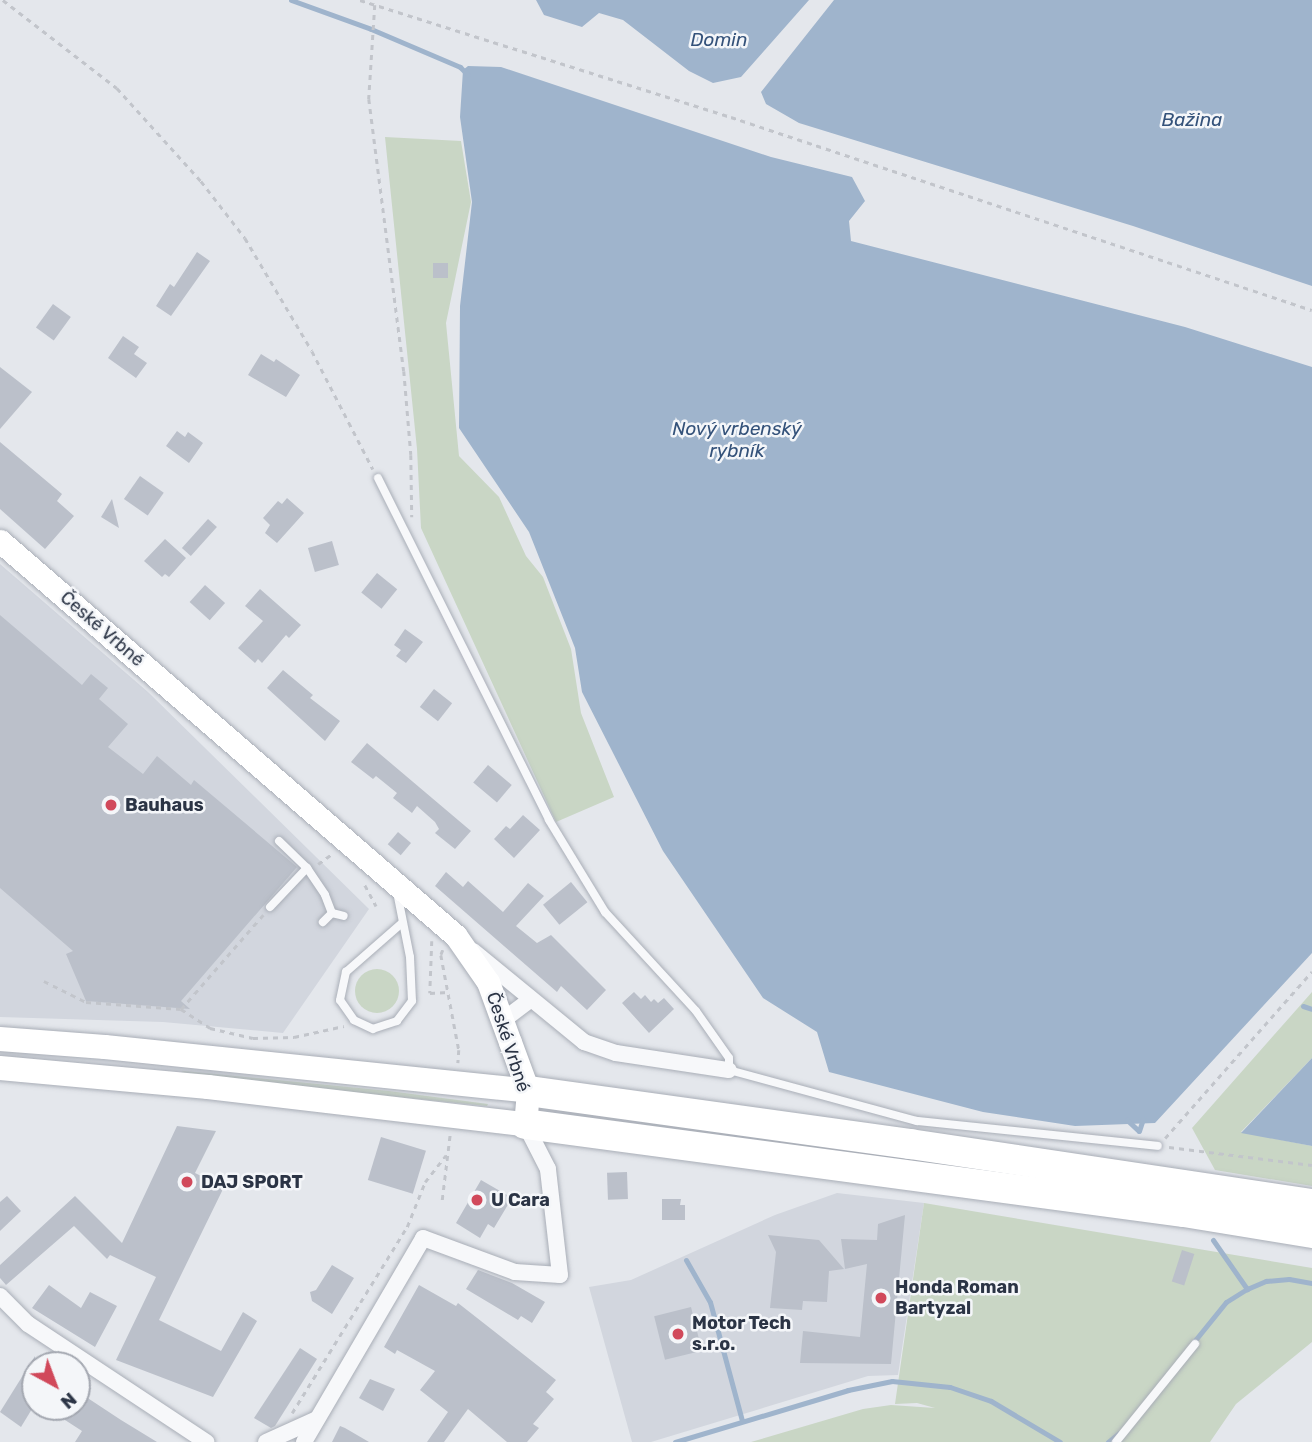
<!DOCTYPE html>
<html>
<head>
<meta charset="utf-8">
<style>
	body { margin:0 }
	#map { position:relative; width:1312px; height:1442px; overflow:hidden; background:#e4e7ec; font-family:Rubik,sans-serif }
	div>[style] { position:absolute }
	[style*='--x'] { left:calc(var(--x)*1px); top:calc(var(--y)*1px); width:calc(var(--w)*1px); rotate:calc(var(--a)*1deg) }
	.built>* { inset:0; background:#d2d6de }
	.green>* { inset:0; background:#c9d6c5 }
	.round { border-radius:50% }
	.water>* { inset:0; background:#9fb4cc }
	.stream>* { height:5px; margin:-2.5px; padding:0 2.5px; transform-origin:2.5px; border-radius:2.5px; background:#9fb4cc }
	.building>* { inset:0; background:#bbc0ca; transform-origin:0 0 }
	.path>* { height:2.5px; margin-top:-1.25px; transform-origin:0; background:repeating-linear-gradient(90deg,#c2c5cb 0 5px,transparent 0 10px) }
	.roads { filter:drop-shadow(0 0 2px #a9aeb7) drop-shadow(0 0 2px #a9aeb7) }
	.lane>* { height:8px; margin:-4px; padding:0 4px; transform-origin:4px; border-radius:4px; background:#f7f8fa }
	.street>* { height:16px; margin:-8px; padding:0 8px; transform-origin:8px; border-radius:8px; background:#f7f8fa }
	.secondary>* { height:23px; margin:-11.5px; padding:0 11.5px; transform-origin:11.5px; border-radius:11.5px; background:#fff }
	.primary>* { height:24px; margin:-12px; padding:0 12px; transform-origin:12px; border-radius:12px; background:#fff }
	.highway>* { height:30px; margin:-15px; padding:0 15px; transform-origin:15px; border-radius:15px; background:#fff }
	.dots>* { width:19px; height:19px; translate:-50% -50%; box-sizing:border-box; border:4px solid #f4f6f9; border-radius:50% }
	span { translate:-50% -50%; white-space:nowrap; text-align:center; line-height:1.15; -webkit-text-stroke:5px #f4f6f9; paint-order:stroke }
	.street-label { font-size:18px; color:#2b3445 }
	.poi-label { font-size:18px; color:#2b3445; font-weight:700 }
	.left { translate:0 -50%; text-align:left }
	.water-label { font-size:19px; color:#34527a; font-style:italic }
	.north { position:absolute; left:21px; top:1351px; width:70px; height:70px; box-sizing:border-box; background:#f4f6f9; border:2px solid #a4a8b1; border-radius:50%; rotate:139deg; font-size:19px; font-weight:700; line-height:28px; text-align:center; color:#2b3445 }
	.north::after { content:''; display:block; margin:auto; width:24px; height:32px; background:#d1495b; clip-path:polygon(50% 0,100% 100%,50% 72%,0 100%) }
</style>
</head>
<body>
<div id="map">
	<div class="built">
		<i style="clip-path:polygon(0 564px,148px 692px,369px 909px,283px 1033px,163px 1022px,0 1017px)"></i>
		<i style="clip-path:polygon(837px 1193px,924px 1203px,898px 1375px,868px 1376px,651px 1442px,632px 1442px,589px 1287px,631px 1280px,775px 1215px)"></i>
	</div>
	<div class="green">
		<i style="clip-path:polygon(385px 137px,461px 141px,471px 202px,446px 323px,459px 456px,499px 497px,526px 556px,543px 577px,571px 649px,581px 713px,614px 797px,556px 822px,421px 528px,417px 449px)"></i>
		<i class="round" style="left:355px;top:969px;width:44px;height:44px"></i>
		<i style="clip-path:polygon(1312px 992px,1312px 1058px,1241px 1132px,1312px 1146px,1312px 1186px,1215px 1170px,1192px 1128px)"></i>
		<i style="clip-path:polygon(184px 1071px,389px 1091px,488px 1104px,487px 1106px,184px 1075px,181px 1072px)"></i>
		<i style="clip-path:polygon(924px 1203px,1312px 1268px,1312px 1342px,1236px 1404px,1210px 1442px,751px 1442px,863px 1409px,891px 1405px,935px 1408px,917px 1403px,895px 1404px)"></i>
	</div>
	<div class="water">
		<i style="clip-path:polygon(536px 0,809px 0,741px 77px,713px 83px,689px 71px,623px 20px,599px 13px,582px 27px,544px 15px)"></i>
		<i style="clip-path:polygon(834px 0,1312px 0,1312px 286px,1133px 226px,799px 123px,766px 104px,761px 92px)"></i>
		<i style="clip-path:polygon(468px 66px,501px 67px,771px 157px,852px 177px,865px 201px,849px 221px,851px 241px,1185px 327px,1312px 367px,1312px 953px,1155px 1123px,1075px 1126px,983px 1112px,829px 1072px,817px 1032px,763px 998px,663px 851px,582px 692px,575px 648px,529px 532px,459px 428px,460px 306px,472px 202px,460px 117px,463px 70px)"></i>
		<i style="clip-path:polygon(1312px 1058px,1312px 1146px,1241px 1133px)"></i>
	</div>
	<div class="stream">
		<i style="--x:291;--y:0;--w:85;--a:19.9"></i>
		<i style="--x:371;--y:29;--w:97;--a:23.1"></i>
		<i style="--x:460;--y:67;--w:11;--a:45"></i>
		<i style="--x:1303;--y:1006;--w:9;--a:18"></i>
		<i style="--x:1127;--y:1120;--w:16;--a:43"></i>
		<i style="--x:1139;--y:1131;--w:13;--a:-72"></i>
		<i style="--x:1213;--y:1240;--w:60;--a:55.2"></i>
		<i style="--x:686;--y:1260;--w:48;--a:60.3"></i>
		<i style="--x:710;--y:1302;--w:123;--a:74.9"></i>
		<i style="--x:1192;--y:1344;--w:54;--a:-51"></i>
		<i style="--x:1226;--y:1302;--w:25;--a:-32"></i>
		<i style="--x:1247;--y:1289;--w:21;--a:-23"></i>
		<i style="--x:1266;--y:1281;--w:23;--a:-5"></i>
		<i style="--x:1289;--y:1279;--w:23;--a:10"></i>
		<i style="--x:675;--y:1442;--w:181;--a:-16.7"></i>
		<i style="--x:848;--y:1390;--w:45;--a:-11.6"></i>
		<i style="--x:892;--y:1381;--w:58;--a:5.9"></i>
		<i style="--x:950;--y:1387;--w:43;--a:18.9"></i>
		<i style="--x:991;--y:1401;--w:80;--a:30.7"></i>
		<i style="--x:1108;--y:1442;--w:14;--a:-39"></i>
	</div>
	<div class="building">
		<i style="clip-path:polygon(197px 252px,210px 261px,171px 316px,156px 306px,170px 284px,174px 287px)"></i>
		<i style="left:433px;top:263px;width:15px;height:15px"></i>
		<i style="left:53px;top:304px;width:22px;height:29px;rotate:36deg"></i>
		<i style="clip-path:polygon(123px 336px,139px 347px,134px 354px,147px 363px,136px 378px,108px 358px)"></i>
		<i style="clip-path:polygon(261px 354px,274px 362px,276px 359px,300px 375px,286px 397px,248px 375px)"></i>
		<i style="clip-path:polygon(0 367px,32px 392px,0 429px)"></i>
		<i style="clip-path:polygon(177px 431px,185px 437px,188px 432px,203px 443px,189px 463px,166px 446px)"></i>
		<i style="clip-path:polygon(0 442px,62px 494px,57px 501px,74px 516px,45px 549px,0 509px)"></i>
		<i style="left:140px;top:476px;width:29px;height:28px;rotate:35deg"></i>
		<i style="clip-path:polygon(287px 498px,304px 513px,277px 543px,265px 533px,270px 525px,263px 518px,278px 501px,282px 504px)"></i>
		<i style="clip-path:polygon(112px 499px,119px 528px,101px 517px)"></i>
		<i style="left:208px;top:519px;width:12px;height:39px;rotate:42deg"></i>
		<i style="clip-path:polygon(165px 539px,186px 558px,169px 577px,165px 574px,162px 577px,144px 561px)"></i>
		<i style="left:332px;top:541px;width:25px;height:25px;rotate:74deg"></i>
		<i style="left:377px;top:573px;width:26px;height:25px;rotate:39deg"></i>
		<i style="left:205px;top:585px;width:27px;height:23px;rotate:42deg"></i>
		<i style="clip-path:polygon(260px 589px,301px 625px,289px 638px,286px 635px,262px 663px,258px 659px,255px 663px,238px 648px,263px 621px,245px 606px)"></i>
		<i style="clip-path:polygon(0 615px,82px 685px,91px 674px,108px 688px,99px 699px,128px 724px,108px 747px,143px 774px,157px 756px,191px 785px,194px 780px,297px 867px,181px 1001px,190px 1009px,86px 1001px,66px 954px,73px 951px,0 888px)"></i>
		<i style="clip-path:polygon(405px 629px,423px 642px,406px 663px,396px 656px,401px 650px,394px 645px)"></i>
		<i style="clip-path:polygon(283px 670px,313px 695px,310px 698px,340px 721px,325px 741px,267px 688px)"></i>
		<i style="left:434px;top:689px;width:23px;height:23px;rotate:38deg"></i>
		<i style="clip-path:polygon(367px 743px,471px 831px,455px 849px,435px 833px,439px 829px,435px 822px,417px 806px,412px 813px,393px 798px,397px 793px,376px 776px,373px 779px,351px 762px)"></i>
		<i style="left:488px;top:765px;width:31px;height:23px;rotate:40deg"></i>
		<i style="clip-path:polygon(523px 815px,540px 830px,514px 858px,494px 839px,506px 826px,510px 829px)"></i>
		<i style="left:398px;top:832px;width:17px;height:16px;rotate:40deg"></i>
		<i style="clip-path:polygon(446px 872px,463px 887px,468px 881px,503px 912px,528px 883px,544px 896px,516px 926px,537px 943px,551px 935px,606px 990px,587px 1010px,561px 986px,557px 992px,435px 886px)"></i>
		<i style="left:571px;top:882px;width:26px;height:36px;rotate:51deg"></i>
		<i style="clip-path:polygon(634px 992px,641px 999px,645px 995px,651px 1002px,654px 999px,658px 1003px,664px 998px,674px 1009px,649px 1033px,622px 1003px)"></i>
		<i style="clip-path:polygon(177px 1126px,216px 1131px,195px 1173px,224px 1187px,159px 1320px,221px 1351px,243px 1312px,257px 1321px,213px 1397px,116px 1360px,156px 1277px,110px 1255px,107px 1259px,74px 1226px,6px 1285px,0 1278px,0 1265px,75px 1196px,122px 1243px)"></i>
		<i style="left:381px;top:1137px;width:47px;height:45px;rotate:17deg"></i>
		<i style="left:627px;top:1172px;width:27px;height:20px;rotate:88deg"></i>
		<i style="clip-path:polygon(481px 1180px,512px 1198px,494px 1228px,488px 1224px,480px 1238px,456px 1223px)"></i>
		<i style="clip-path:polygon(7px 1196px,21px 1211px,0 1231px,0 1202px)"></i>
		<i style="clip-path:polygon(662px 1199px,681px 1199px,680px 1205px,685px 1205px,685px 1220px,662px 1220px)"></i>
		<i style="clip-path:polygon(905px 1215px,891px 1364px,800px 1363px,803px 1331px,860px 1337px,867px 1264px,845px 1269px,841px 1239px,877px 1240px,878px 1224px)"></i>
		<i style="clip-path:polygon(768px 1235px,819px 1240px,844px 1269px,829px 1271px,827px 1302px,803px 1301px,802px 1310px,770px 1308px,776px 1252px)"></i>
		<i style="left:1182px;top:1250px;width:13px;height:33px;rotate:18deg"></i>
		<i style="clip-path:polygon(332px 1265px,354px 1278px,332px 1314px,312px 1301px,310px 1292px,316px 1290px)"></i>
		<i style="clip-path:polygon(478px 1270px,512px 1283px,545px 1302px,532px 1323px,521px 1316px,518px 1320px,466px 1289px)"></i>
		<i style="clip-path:polygon(49px 1285px,81px 1308px,90px 1292px,117px 1306px,95px 1347px,32px 1308px)"></i>
		<i style="clip-path:polygon(419px 1285px,456px 1306px,458px 1303px,556px 1380px,546px 1392px,554px 1399px,533px 1424px,539px 1428px,527px 1442px,507px 1442px,468px 1409px,444px 1442px,427px 1442px,448px 1412px,420px 1390px,435px 1371px,397px 1350px,395px 1354px,384px 1347px)"></i>
		<i style="left:691px;top:1307px;width:45px;height:38px;rotate:76deg"></i>
		<i style="clip-path:polygon(300px 1348px,317px 1359px,275px 1426px,271px 1428px,254px 1418px)"></i>
		<i style="clip-path:polygon(35px 1356px,35px 1404px,21px 1427px,0 1412px)"></i>
		<i style="clip-path:polygon(370px 1379px,395px 1389px,383px 1411px,359px 1398px)"></i>
		<i style="clip-path:polygon(77px 1391px,121px 1420px,157px 1442px,75px 1442px,82px 1431px,45px 1407px,77px 1407px)"></i>
		<i style="clip-path:polygon(340px 1426px,345px 1428px,369px 1442px,332px 1442px)"></i>
	</div>
	<div class="path">
		<i style="--x:3;--y:0;--w:144;--a:37.7"></i>
		<i style="--x:117;--y:88;--w:125;--a:47.9"></i>
		<i style="--x:201;--y:181;--w:72;--a:52.3"></i>
		<i style="--x:245;--y:238;--w:131;--a:59.3"></i>
		<i style="--x:312;--y:351;--w:133;--a:62.7"></i>
		<i style="--x:360;--y:0;--w:389;--a:17.5"></i>
		<i style="--x:731;--y:117;--w:612;--a:18.38"></i>
		<i style="--x:375;--y:5;--w:94;--a:93.7"></i>
		<i style="--x:369;--y:99;--w:274;--a:82.7"></i>
		<i style="--x:404;--y:371;--w:84;--a:85.2"></i>
		<i style="--x:411;--y:455;--w:62;--a:89.1"></i>
		<i style="--x:318;--y:864;--w:17;--a:-36"></i>
		<i style="--x:365;--y:885;--w:24;--a:62"></i>
		<i style="--x:432;--y:941;--w:52;--a:92.2"></i>
		<i style="--x:430;--y:993;--w:18;--a:-3"></i>
		<i style="--x:443;--y:950;--w:5;--a:112"></i>
		<i style="--x:441;--y:955;--w:97;--a:79.3"></i>
		<i style="--x:459;--y:1050;--w:13;--a:94"></i>
		<i style="--x:44;--y:981;--w:47;--a:26.6"></i>
		<i style="--x:86;--y:1002;--w:95;--a:4.2"></i>
		<i style="--x:181;--y:1009;--w:125;--a:-48.9"></i>
		<i style="--x:181;--y:1009;--w:35;--a:33"></i>
		<i style="--x:210;--y:1028;--w:44;--a:13.1"></i>
		<i style="--x:253;--y:1038;--w:41;--a:-1.4"></i>
		<i style="--x:294;--y:1037;--w:51;--a:-12.4"></i>
		<i style="--x:1165;--y:1138;--w:222;--a:-48.6"></i>
		<i style="--x:1169;--y:1147;--w:144;--a:7.2"></i>
		<i style="--x:442;--y:1200;--w:66;--a:-83.1"></i>
		<i style="--x:292;--y:1413;--w:219;--a:-58.3"></i>
		<i style="--x:407;--y:1227;--w:48;--a:-68.2"></i>
		<i style="--x:425;--y:1182;--w:34;--a:-52"></i>
	</div>
	<div class="roads">
		<div class="lane">
			<i style="--x:378;--y:478;--w:382;--a:63.4"></i>
			<i style="--x:549;--y:820;--w:108;--a:58.7"></i>
			<i style="--x:605;--y:912;--w:134;--a:47.4"></i>
			<i style="--x:696;--y:1011;--w:57;--a:54.9"></i>
			<i style="--x:729;--y:1058;--w:12;--a:90"></i>
			<i style="--x:729;--y:1070;--w:195;--a:15.2"></i>
			<i style="--x:917;--y:1121;--w:242;--a:5.9"></i>
			<i style="--x:279;--y:841;--w:39;--a:44"></i>
			<i style="--x:307;--y:868;--w:32;--a:56"></i>
			<i style="--x:325;--y:895;--w:19;--a:69"></i>
			<i style="--x:332;--y:913;--w:13;--a:135"></i>
			<i style="--x:397;--y:892;--w:66;--a:78.7"></i>
			<i style="--x:410;--y:957;--w:44;--a:87.4"></i>
			<i style="--x:412;--y:1001;--w:25;--a:127"></i>
			<i style="--x:397;--y:1021;--w:25;--a:162"></i>
			<i style="--x:373;--y:1029;--w:21;--a:-155"></i>
			<i style="--x:354;--y:1020;--w:24;--a:-125"></i>
			<i style="--x:340;--y:1000;--w:29;--a:-78"></i>
			<i style="--x:346;--y:972;--w:74;--a:-41.2"></i>
			<i style="--x:270;--y:907;--w:54;--a:-46.5"></i>
			<i style="--x:332;--y:913;--w:12;--a:14"></i>
			<i style="--x:1116;--y:1442;--w:126;--a:-51.1"></i>
		</div>
		<div class="street">
			<i style="--x:473;--y:951;--w:144;--a:39.3"></i>
			<i style="--x:584;--y:1042;--w:34;--a:19"></i>
			<i style="--x:616;--y:1053;--w:114;--a:8.6"></i>
			<i style="--x:502;--y:1021;--w:36;--a:-37"></i>
			<i style="--x:0;--y:1296;--w:40;--a:45"></i>
			<i style="--x:28;--y:1324;--w:214;--a:33.5"></i>
			<i style="--x:266;--y:1442;--w:54;--a:-24.2"></i>
			<i style="--x:304;--y:1442;--w:236;--a:-59.7"></i>
			<i style="--x:423;--y:1238;--w:98;--a:20.3"></i>
			<i style="--x:515;--y:1272;--w:45;--a:3.8"></i>
			<i style="--x:560;--y:1275;--w:107;--a:-96.5"></i>
			<i style="--x:548;--y:1169;--w:51;--a:-117.1"></i>
		</div>
		<div class="secondary">
			<i style="--x:0;--y:541;--w:603;--a:40.9"></i>
			<i style="--x:456;--y:936;--w:56;--a:55.2"></i>
			<i style="--x:488;--y:982;--w:64;--a:69.9"></i>
			<i style="--x:510;--y:1042;--w:52;--a:69.8"></i>
			<i style="--x:528;--y:1091;--w:33;--a:95"></i>
		</div>
		<div class="primary">
			<i style="--x:0;--y:1039;--w:105;--a:4.4"></i>
			<i style="--x:105;--y:1047;--w:425;--a:5.9"></i>
			<i style="--x:0;--y:1068;--w:209;--a:5.2"></i>
			<i style="--x:208;--y:1087;--w:319;--a:6.7"></i>
		</div>
		<div class="highway">
			<i style="--x:528;--y:1091;--w:386;--a:7.9"></i>
			<i style="--x:910;--y:1144;--w:406;--a:8.5"></i>
			<i style="--x:525;--y:1124;--w:665;--a:7.61"></i>
			<i style="--x:1184;--y:1212;--w:130;--a:9.3"></i>
		</div>
	</div>
	<div class="dots">
		<i style="left:111px;top:805px;background:#d1495b"></i>
		<i style="left:187px;top:1182px;background:#d1495b"></i>
		<i style="left:477px;top:1200px;background:#d1495b"></i>
		<i style="left:881px;top:1298px;background:#d1495b"></i>
		<i style="left:678px;top:1334px;background:#d1495b"></i>
	</div>
	<div class="street-label">
		<span style="left:102px;top:629px;rotate:41deg">České Vrbné</span>
		<span style="left:508px;top:1042px;rotate:72deg">České Vrbné</span>
	</div>
	<div class="poi-label">
		<span class="left" style="left:125px;top:805px">Bauhaus</span>
		<span class="left" style="left:201px;top:1182px">DAJ SPORT</span>
		<span class="left" style="left:491px;top:1200px">U Cara</span>
		<span class="left" style="left:895px;top:1298px">Honda Roman<br>Bartyzal</span>
		<span class="left" style="left:692px;top:1334px">Motor Tech<br>s.r.o.</span>
	</div>
	<div class="water-label">
		<span style="left:719px;top:40px">Domin</span>
		<span style="left:1192px;top:120px">Bažina</span>
		<span style="left:737px;top:440px">Nový vrbenský<br>rybník</span>
	</div>
	<div class="north">N</div>
</div>
</body>
</html>
